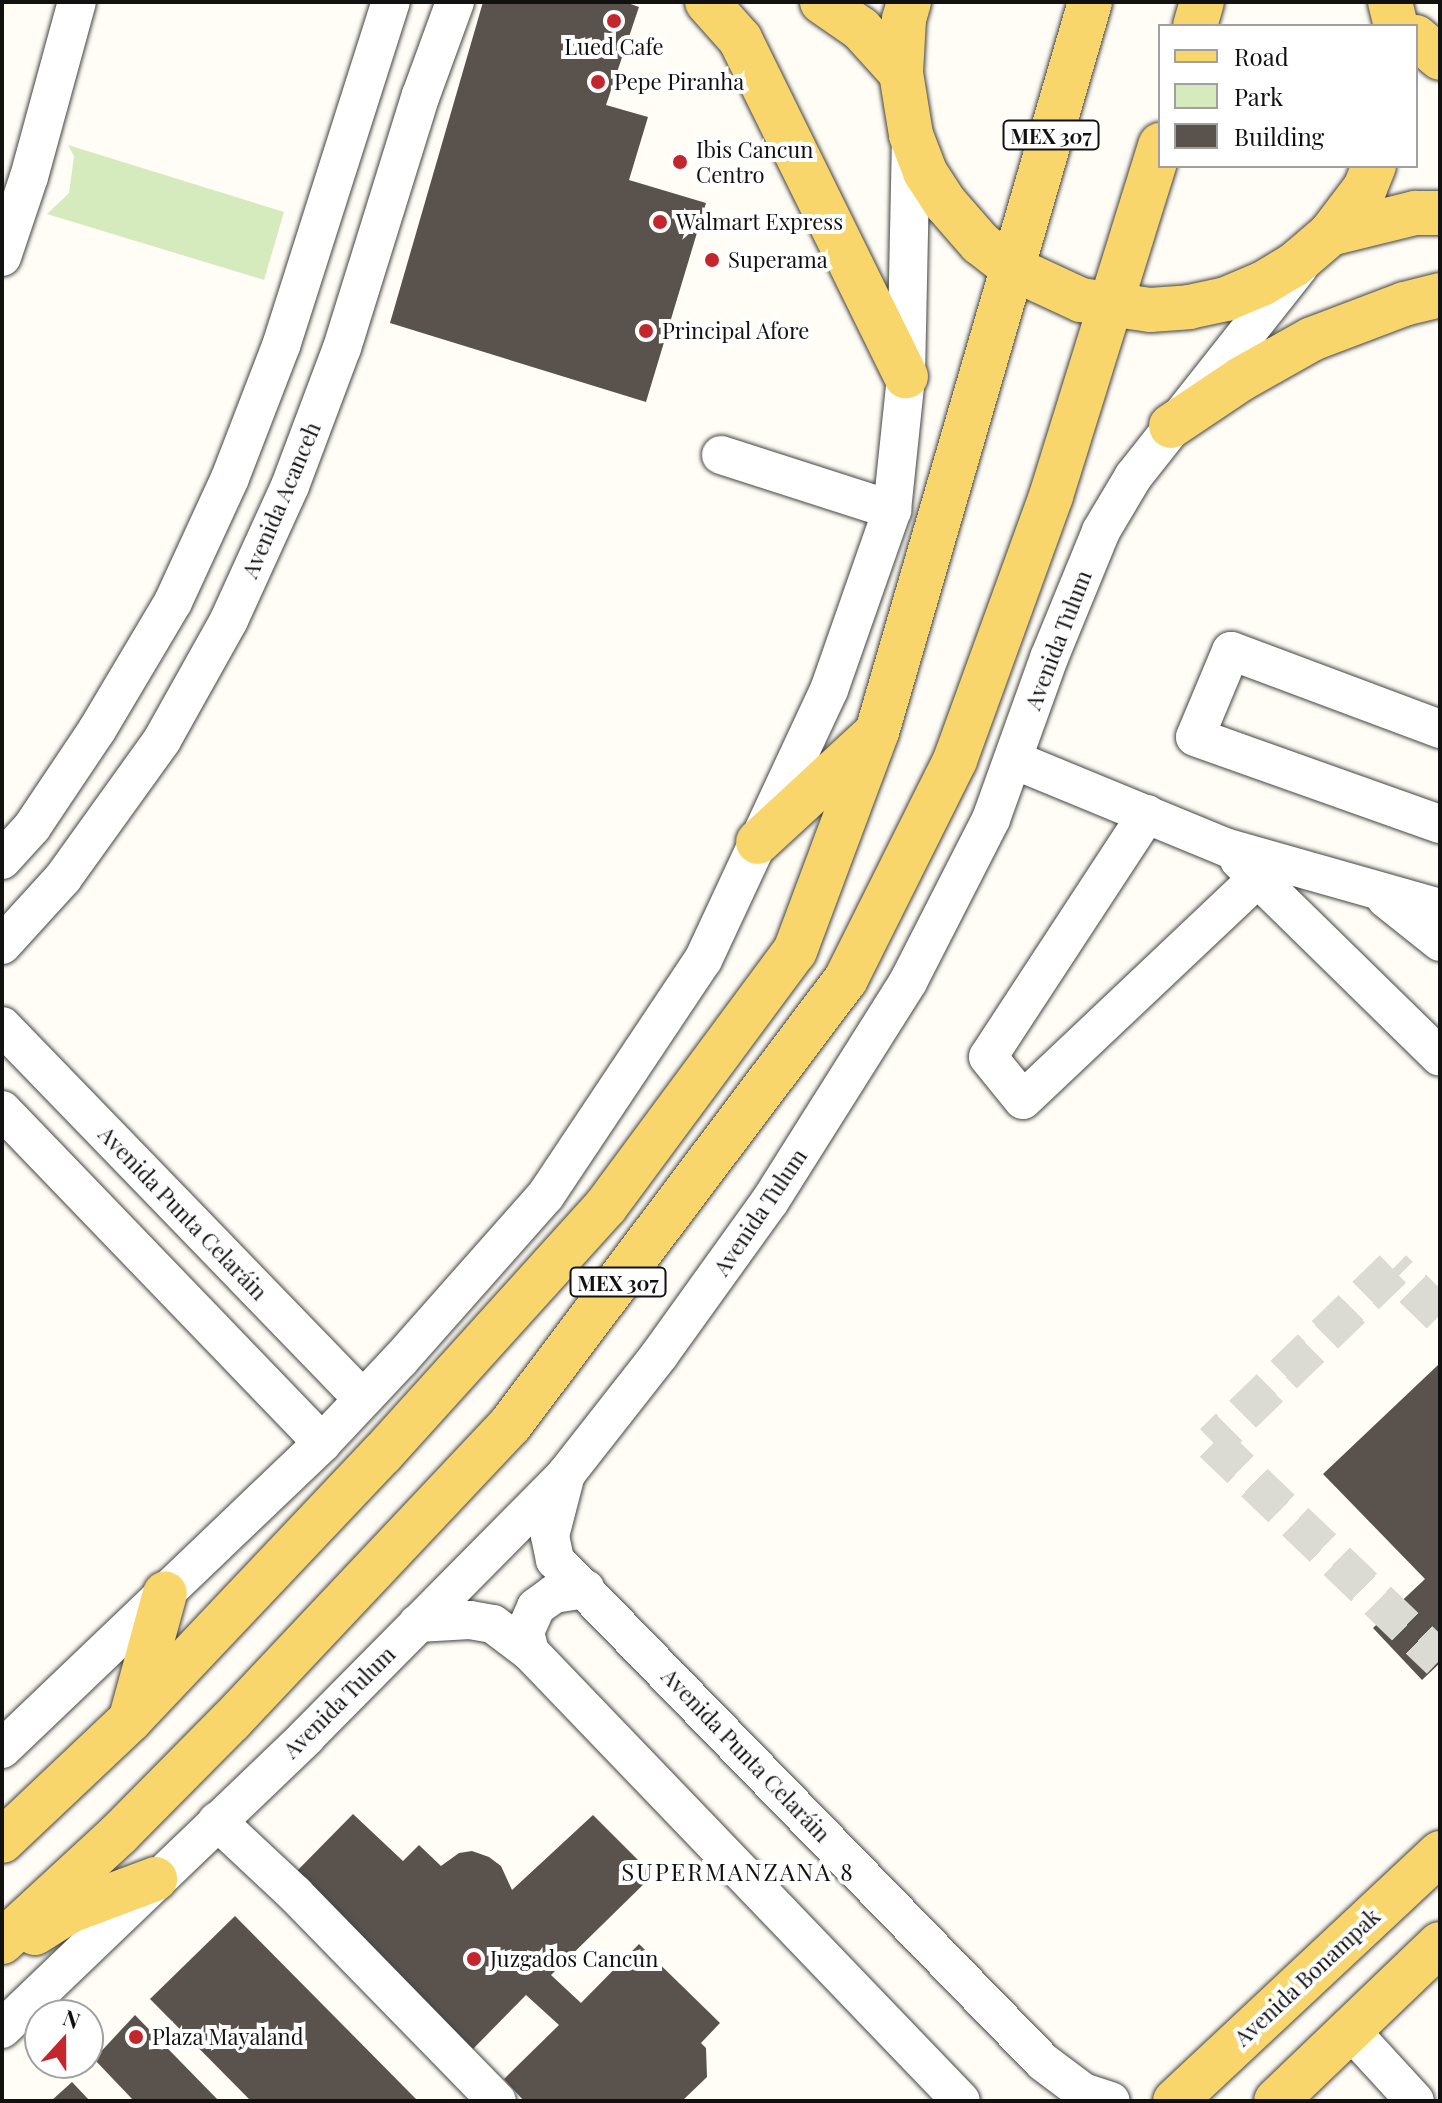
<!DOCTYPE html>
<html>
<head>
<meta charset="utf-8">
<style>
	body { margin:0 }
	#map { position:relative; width:1442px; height:2103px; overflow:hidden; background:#fffdf5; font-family:"Playfair Display",serif }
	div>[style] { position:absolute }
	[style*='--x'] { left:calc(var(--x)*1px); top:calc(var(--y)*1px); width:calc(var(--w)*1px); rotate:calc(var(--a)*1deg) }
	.green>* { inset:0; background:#d5ebbd }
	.building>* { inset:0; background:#5a524d }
	.minor-tunnel>* { height:38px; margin-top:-19px; transform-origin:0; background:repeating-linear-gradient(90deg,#dbdad3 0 38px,transparent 0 57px) }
	.roads { filter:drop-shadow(0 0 2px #444) drop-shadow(0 0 2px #444) }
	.minor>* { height:38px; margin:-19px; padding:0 19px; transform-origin:19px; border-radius:19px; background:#fff }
	.major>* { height:44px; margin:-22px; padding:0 22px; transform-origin:22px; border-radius:22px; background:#f9d66b }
	.dots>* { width:22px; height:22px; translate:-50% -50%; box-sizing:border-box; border:4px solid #fff; border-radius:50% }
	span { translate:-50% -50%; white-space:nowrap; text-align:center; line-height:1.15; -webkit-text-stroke:8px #fff; paint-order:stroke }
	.shield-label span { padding:2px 6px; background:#fff; border:2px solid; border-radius:6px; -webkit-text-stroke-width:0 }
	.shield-label { font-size:20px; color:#111; font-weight:700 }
	.poi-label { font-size:22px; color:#111 }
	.left { translate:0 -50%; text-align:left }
	.street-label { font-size:22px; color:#111 }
	.neighbourhood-label { font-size:24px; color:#111; letter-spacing:2px }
	.frame { position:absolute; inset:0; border:4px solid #111; pointer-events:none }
	.legend { position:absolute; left:1158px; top:24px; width:260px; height:144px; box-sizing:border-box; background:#fff; border:2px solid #a0a0a0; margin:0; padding:10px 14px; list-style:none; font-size:24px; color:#111 }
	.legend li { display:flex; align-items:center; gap:16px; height:40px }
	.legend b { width:40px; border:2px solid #a0a0a0 }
	.north { position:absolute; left:24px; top:1999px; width:80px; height:80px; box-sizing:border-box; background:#fff; border:2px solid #a0a0a0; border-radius:50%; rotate:21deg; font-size:22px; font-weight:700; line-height:32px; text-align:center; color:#111 }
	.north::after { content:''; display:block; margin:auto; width:28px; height:36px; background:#c4262e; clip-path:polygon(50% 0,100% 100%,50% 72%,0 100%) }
</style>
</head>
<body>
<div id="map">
	<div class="green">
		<i style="clip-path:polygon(68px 145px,284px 212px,264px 280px,47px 214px,69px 193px,74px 156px)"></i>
	</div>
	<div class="building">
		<i style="clip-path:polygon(483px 2px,625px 2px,639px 7px,606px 105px,648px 117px,629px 180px,706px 203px,646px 402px,390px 323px)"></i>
		<i style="clip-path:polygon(1438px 1365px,1440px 1663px,1422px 1680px,1373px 1628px,1425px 1579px,1323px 1474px)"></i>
		<i style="clip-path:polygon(353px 1814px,403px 1861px,419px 1845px,441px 1866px,459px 1853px,472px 1851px,489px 1857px,501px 1866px,512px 1890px,593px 1815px,653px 1875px,551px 1975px,581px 2003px,639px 1944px,720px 2023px,701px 2043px,706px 2048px,707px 2077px,682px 2101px,524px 2101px,504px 2079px,559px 2025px,526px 1995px,473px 2049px,294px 1874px)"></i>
		<i style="clip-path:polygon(235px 1916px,416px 2099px,414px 2101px,251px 2101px,150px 1999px)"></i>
		<i style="clip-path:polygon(135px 2015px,219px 2101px,134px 2101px,94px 2059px)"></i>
		<i style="clip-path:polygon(72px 2082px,90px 2101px,51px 2101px)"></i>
	</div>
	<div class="minor-tunnel">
		<i style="--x:1440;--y:1315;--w:66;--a:-135.6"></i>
		<i style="--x:1393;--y:1269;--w:250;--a:136"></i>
		<i style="--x:1213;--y:1443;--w:314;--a:43.7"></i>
	</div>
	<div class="roads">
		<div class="minor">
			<i style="--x:2;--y:257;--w:84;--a:-71.4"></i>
			<i style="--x:29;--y:177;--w:181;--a:-74.7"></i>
			<i style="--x:721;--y:455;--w:180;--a:17.8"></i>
			<i style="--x:1440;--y:729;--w:223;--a:-159.5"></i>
			<i style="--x:1231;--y:651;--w:93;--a:112.7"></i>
			<i style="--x:1195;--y:737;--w:260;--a:19.6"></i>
			<i style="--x:1014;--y:760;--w:231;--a:22.4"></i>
			<i style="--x:1228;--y:848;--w:220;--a:15.8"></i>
			<i style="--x:1147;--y:814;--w:290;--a:123.2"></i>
			<i style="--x:988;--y:1057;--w:55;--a:50.9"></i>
			<i style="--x:1023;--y:1100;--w:323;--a:-43.4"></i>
			<i style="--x:2;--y:860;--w:45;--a:-47.7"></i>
			<i style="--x:32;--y:827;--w:117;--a:-56.2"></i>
			<i style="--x:97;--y:730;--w:149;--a:-59.3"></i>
			<i style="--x:173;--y:602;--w:136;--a:-65.3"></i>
			<i style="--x:230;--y:478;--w:142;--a:-68.9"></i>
			<i style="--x:281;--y:346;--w:361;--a:-72.3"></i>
			<i style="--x:1239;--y:860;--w:281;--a:44.4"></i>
			<i style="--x:1386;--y:899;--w:69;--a:38.5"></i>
			<i style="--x:2;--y:945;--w:91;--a:-47.7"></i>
			<i style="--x:63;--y:878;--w:170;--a:-54.3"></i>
			<i style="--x:162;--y:740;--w:137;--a:-60.8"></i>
			<i style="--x:229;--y:620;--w:147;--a:-65.5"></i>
			<i style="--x:290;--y:486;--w:147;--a:-69.4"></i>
			<i style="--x:342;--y:348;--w:265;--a:-72.7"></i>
			<i style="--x:421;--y:95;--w:99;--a:-69.9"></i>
			<i style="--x:2;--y:1026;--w:519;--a:45.94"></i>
			<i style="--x:2;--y:1110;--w:462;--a:46.1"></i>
			<i style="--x:566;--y:1474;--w:64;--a:104.5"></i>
			<i style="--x:550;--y:1536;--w:25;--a:78"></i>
			<i style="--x:555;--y:1560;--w:700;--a:45.81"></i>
			<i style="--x:1043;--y:2062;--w:50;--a:36.9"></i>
			<i style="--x:1083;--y:2092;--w:29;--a:18"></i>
			<i style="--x:418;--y:1623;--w:52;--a:-3.3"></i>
			<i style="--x:470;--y:1620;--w:23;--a:10"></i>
			<i style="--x:493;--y:1624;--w:46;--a:37.1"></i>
			<i style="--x:530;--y:1652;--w:622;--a:46.17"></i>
			<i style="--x:530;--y:1652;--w:21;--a:-104"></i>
			<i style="--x:525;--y:1632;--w:27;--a:-66"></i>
			<i style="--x:536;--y:1607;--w:22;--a:-36"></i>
			<i style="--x:554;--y:1594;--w:32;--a:-9"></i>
			<i style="--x:2;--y:1749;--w:443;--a:-43.7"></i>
			<i style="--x:322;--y:1443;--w:114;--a:-46.8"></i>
			<i style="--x:400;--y:1360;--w:220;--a:-48.5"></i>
			<i style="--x:546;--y:1195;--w:283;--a:-56.3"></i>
			<i style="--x:703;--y:960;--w:298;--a:-65"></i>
			<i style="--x:829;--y:690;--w:191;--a:-70.7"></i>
			<i style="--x:892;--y:510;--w:135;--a:-84"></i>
			<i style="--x:906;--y:376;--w:238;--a:-88.8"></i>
			<i style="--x:217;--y:1821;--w:107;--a:43.1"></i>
			<i style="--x:295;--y:1894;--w:289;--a:45.7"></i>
			<i style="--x:2;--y:2029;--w:422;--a:-43.8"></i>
			<i style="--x:306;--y:1737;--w:370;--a:-45.3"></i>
			<i style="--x:566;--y:1474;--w:152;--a:-51.9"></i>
			<i style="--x:660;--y:1354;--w:188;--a:-54.3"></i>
			<i style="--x:770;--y:1201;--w:259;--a:-57.8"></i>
			<i style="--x:908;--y:982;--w:183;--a:-63"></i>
			<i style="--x:991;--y:819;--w:171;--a:-70.2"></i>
			<i style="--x:1049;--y:658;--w:137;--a:-67.7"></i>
			<i style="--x:1101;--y:531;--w:63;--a:-59.3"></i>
			<i style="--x:1133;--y:477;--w:268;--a:-51.7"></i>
			<i style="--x:1350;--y:2030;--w:96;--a:47.5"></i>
		</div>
		<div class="major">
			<i style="--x:707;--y:2;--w:50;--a:48.3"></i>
			<i style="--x:740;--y:39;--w:376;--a:63.8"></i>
			<i style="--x:822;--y:2;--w:47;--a:34.7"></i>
			<i style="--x:861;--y:29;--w:59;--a:47.7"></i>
			<i style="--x:909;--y:2;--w:18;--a:106"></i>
			<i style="--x:904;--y:19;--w:54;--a:93.2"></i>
			<i style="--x:901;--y:73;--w:63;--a:80.8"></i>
			<i style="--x:911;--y:135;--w:40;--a:69"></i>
			<i style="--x:925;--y:172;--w:38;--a:57"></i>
			<i style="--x:946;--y:204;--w:52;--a:48.9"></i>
			<i style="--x:980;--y:243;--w:41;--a:38"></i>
			<i style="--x:1012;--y:268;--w:76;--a:24.9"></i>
			<i style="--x:1081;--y:300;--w:70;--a:8.2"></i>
			<i style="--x:1150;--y:310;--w:39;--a:-4"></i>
			<i style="--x:1189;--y:307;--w:38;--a:-12"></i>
			<i style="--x:1226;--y:299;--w:39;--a:-23"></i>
			<i style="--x:1262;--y:284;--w:37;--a:-31"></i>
			<i style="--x:1294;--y:265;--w:48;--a:-40.7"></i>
			<i style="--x:1330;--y:234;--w:58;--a:-52.7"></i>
			<i style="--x:1365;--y:188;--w:24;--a:-68"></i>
			<i style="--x:1390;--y:2;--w:25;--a:76"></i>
			<i style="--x:1195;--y:26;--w:25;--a:-74"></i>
			<i style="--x:1416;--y:37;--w:32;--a:41"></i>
			<i style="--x:1330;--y:234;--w:88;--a:-13.9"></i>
			<i style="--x:1415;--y:213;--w:25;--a:0"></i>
			<i style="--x:1171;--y:426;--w:84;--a:-33.9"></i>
			<i style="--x:1241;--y:379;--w:81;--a:-29.4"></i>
			<i style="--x:1312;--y:339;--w:98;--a:-20.8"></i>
			<i style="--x:1404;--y:304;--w:37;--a:-14"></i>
			<i style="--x:758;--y:842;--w:156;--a:-42.7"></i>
			<i style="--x:132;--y:1714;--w:125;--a:-74.7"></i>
			<i style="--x:2;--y:1841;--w:178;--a:-43.4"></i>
			<i style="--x:131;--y:1719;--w:365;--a:-46.6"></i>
			<i style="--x:382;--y:1454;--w:334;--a:-47.9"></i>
			<i style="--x:606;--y:1206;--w:317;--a:-53.5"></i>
			<i style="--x:795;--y:951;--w:234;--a:-69.5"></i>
			<i style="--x:877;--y:732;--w:760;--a:-73.73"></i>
			<i style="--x:35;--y:1933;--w:41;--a:-32.2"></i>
			<i style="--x:70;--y:1911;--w:91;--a:-20.6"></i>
			<i style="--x:2;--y:1942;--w:159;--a:-42.7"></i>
			<i style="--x:119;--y:1834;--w:159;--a:-45.3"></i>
			<i style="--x:231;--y:1721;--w:407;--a:-46.7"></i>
			<i style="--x:510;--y:1425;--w:558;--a:-53.01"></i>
			<i style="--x:846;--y:979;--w:245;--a:-63.5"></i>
			<i style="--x:955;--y:760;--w:281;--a:-70"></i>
			<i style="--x:1051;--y:496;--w:368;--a:-72.7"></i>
			<i style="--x:1175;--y:2101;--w:363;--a:-43.1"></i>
			<i style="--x:1276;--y:2101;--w:227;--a:-43.8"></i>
		</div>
	</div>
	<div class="dots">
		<i style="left:614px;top:21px;background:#c4262e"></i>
		<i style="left:598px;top:82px;background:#c4262e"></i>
		<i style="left:680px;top:162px;background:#c4262e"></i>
		<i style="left:660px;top:222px;background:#c4262e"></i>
		<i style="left:712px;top:260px;background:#c4262e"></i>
		<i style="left:646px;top:331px;background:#c4262e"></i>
		<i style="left:474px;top:1959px;background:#c4262e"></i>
		<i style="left:136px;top:2037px;background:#c4262e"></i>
	</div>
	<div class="shield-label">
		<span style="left:1051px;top:135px">MEX 307</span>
		<span style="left:618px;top:1282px">MEX 307</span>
	</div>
	<div class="poi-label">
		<span style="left:614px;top:47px">Lued Cafe</span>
		<span class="left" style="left:614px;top:82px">Pepe Piranha</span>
		<span class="left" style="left:696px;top:162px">Ibis Cancun<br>Centro</span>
		<span class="left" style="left:676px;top:222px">Walmart Express</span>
		<span class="left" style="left:728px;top:260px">Superama</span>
		<span class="left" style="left:662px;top:331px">Principal Afore</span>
		<span class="left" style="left:490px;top:1959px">Juzgados Cancun</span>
		<span class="left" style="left:152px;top:2037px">Plaza Mayaland</span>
	</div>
	<div class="street-label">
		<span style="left:281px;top:500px;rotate:-67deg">Avenida Acanceh</span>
		<span style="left:1058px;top:640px;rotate:-69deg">Avenida Tulum</span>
		<span style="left:760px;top:1212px;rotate:-56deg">Avenida Tulum</span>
		<span style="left:183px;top:1213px;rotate:46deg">Avenida Punta Celaráin</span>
		<span style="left:339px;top:1702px;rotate:-45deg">Avenida Tulum</span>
		<span style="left:746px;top:1755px;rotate:46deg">Avenida Punta Celaráin</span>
		<span style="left:1307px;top:1977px;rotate:-43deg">Avenida Bonampak</span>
	</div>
	<div class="neighbourhood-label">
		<span style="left:738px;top:1872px">SUPERMANZANA 8</span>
	</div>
	<div class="frame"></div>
	<ul class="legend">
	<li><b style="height:10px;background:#f9d66b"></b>Road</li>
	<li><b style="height:22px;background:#d5ebbd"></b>Park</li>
	<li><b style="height:22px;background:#5a524d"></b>Building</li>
	</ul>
	<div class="north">N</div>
</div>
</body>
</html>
